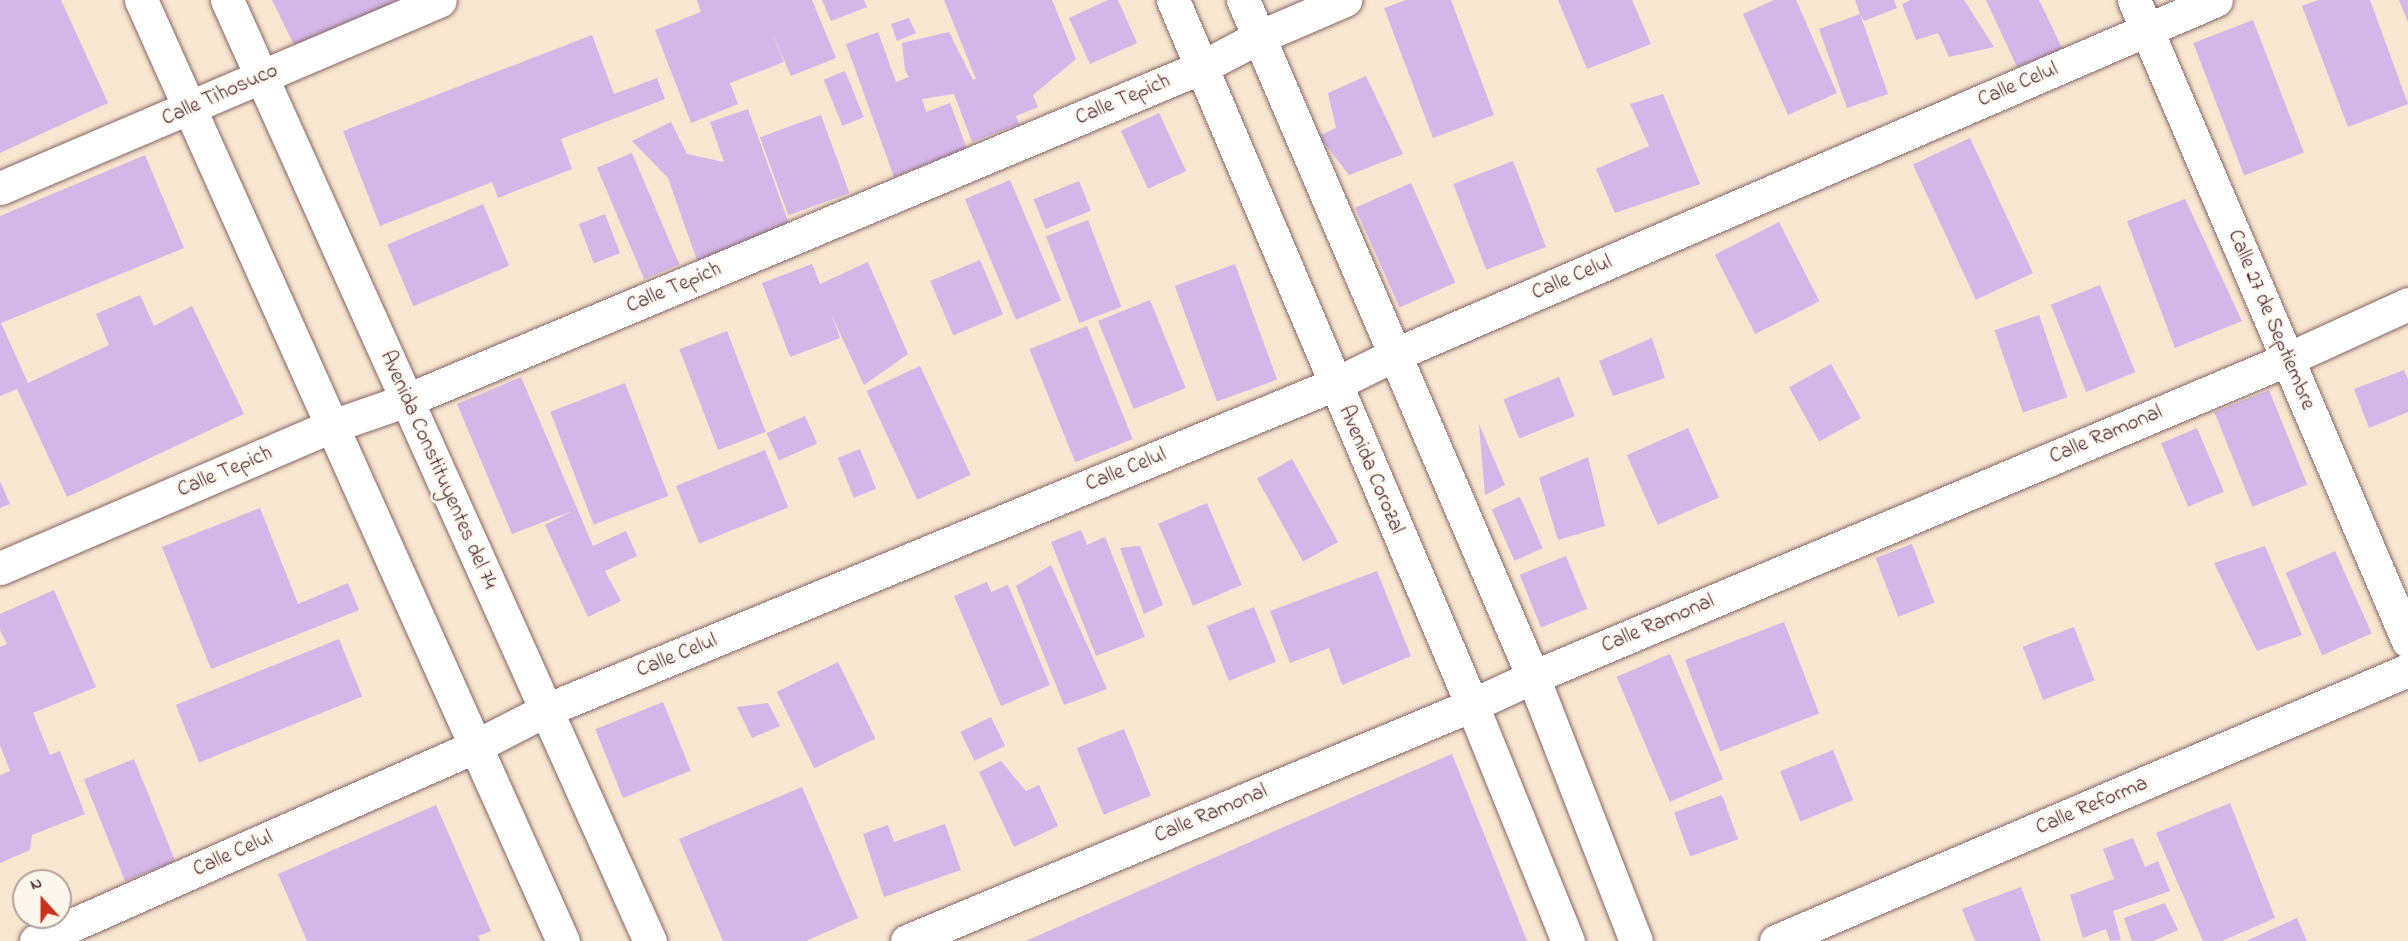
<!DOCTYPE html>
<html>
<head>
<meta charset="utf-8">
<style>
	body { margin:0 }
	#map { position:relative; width:2408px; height:941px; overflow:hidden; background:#f7e6d0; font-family:"Indie Flower",sans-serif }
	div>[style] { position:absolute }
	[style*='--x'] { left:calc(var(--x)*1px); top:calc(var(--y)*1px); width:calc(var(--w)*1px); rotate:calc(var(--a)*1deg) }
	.building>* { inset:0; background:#d4b7e9; transform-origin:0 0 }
	.roads { filter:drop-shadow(0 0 2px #876565) drop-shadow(0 0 2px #876565) }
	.minor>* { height:33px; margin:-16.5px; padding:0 16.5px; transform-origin:16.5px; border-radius:16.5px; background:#fff }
	.secondary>* { height:33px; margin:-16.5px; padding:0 16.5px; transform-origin:16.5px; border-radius:16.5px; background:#fff }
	span { translate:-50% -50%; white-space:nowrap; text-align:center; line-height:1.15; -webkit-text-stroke:5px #fbf7ec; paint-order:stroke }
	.street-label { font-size:21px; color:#4a1f2b }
	.north { position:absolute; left:12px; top:869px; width:60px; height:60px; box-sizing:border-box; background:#fbf7ec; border:2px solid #b4a19f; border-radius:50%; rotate:339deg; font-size:16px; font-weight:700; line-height:24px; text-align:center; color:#4a1f2b }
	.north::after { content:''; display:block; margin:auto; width:21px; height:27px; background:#c8321e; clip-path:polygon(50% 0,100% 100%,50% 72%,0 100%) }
</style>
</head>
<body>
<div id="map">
	<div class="building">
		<i style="clip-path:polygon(0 0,61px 0,108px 103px,0 153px)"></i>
		<i style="clip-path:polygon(272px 0,426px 0,296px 49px)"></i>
		<i style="clip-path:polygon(697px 0,812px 0,836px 58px,791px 76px,772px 32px,784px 62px,730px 83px,738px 104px,691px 123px,655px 30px,701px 12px)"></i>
		<i style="clip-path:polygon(822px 0,864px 0,867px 7px,831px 21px)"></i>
		<i style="clip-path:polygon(944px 0,1052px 0,1076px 59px,1033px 95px,1038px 107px,1016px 116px,1019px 124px,972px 142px,954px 94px,922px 99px,926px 112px,950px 103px,967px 149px,894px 177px,846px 44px,878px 32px,896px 82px,909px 77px,905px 70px,902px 43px,949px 32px,973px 80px,976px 79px)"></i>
		<i style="clip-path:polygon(1108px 0,1118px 0,1137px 43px,1090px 64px,1069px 18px)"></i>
		<i style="clip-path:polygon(1406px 0,1451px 0,1494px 115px,1433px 138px,1384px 8px)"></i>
		<i style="clip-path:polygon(1558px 0,1632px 0,1651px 44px,1587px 69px)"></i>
		<i style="clip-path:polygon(1774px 0,1796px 0,1837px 93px,1788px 115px,1743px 14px)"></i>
		<i style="clip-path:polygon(1855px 0,1894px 0,1897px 8px,1864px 21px,1860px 14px,1888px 94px,1847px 108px,1819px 29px,1860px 14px)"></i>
		<i style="clip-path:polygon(1911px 0,1964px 0,1994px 47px,1949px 57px,1938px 33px,1916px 40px,1902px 4px)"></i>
		<i style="clip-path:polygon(1986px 0,2039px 0,2063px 50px,2017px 67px)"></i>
		<i style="clip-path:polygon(2318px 0,2370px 0,2408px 104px,2348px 127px,2302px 6px)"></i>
		<i style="clip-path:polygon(2399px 0,2408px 0,2408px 22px)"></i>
		<i style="clip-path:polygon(909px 18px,916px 33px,897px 41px,891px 24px)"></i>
		<i style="left:2253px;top:20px;width:142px;height:64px;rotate:69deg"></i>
		<i style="clip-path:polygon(592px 35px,614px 94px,657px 78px,665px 99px,561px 139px,572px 169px,498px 198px,492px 182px,380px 226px,343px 131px)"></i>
		<i style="left:845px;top:71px;width:50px;height:23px;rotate:68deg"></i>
		<i style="clip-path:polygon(1366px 76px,1403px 154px,1349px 175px,1319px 136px,1336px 128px,1328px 93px)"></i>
		<i style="clip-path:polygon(1663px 94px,1700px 184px,1615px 213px,1596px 169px,1649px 146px,1630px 104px)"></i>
		<i style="clip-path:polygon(748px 109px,792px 232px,699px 266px,668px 178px,632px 141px,671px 122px,687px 154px,724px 162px,710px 122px)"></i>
		<i style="left:1159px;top:113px;width:64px;height:42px;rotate:65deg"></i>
		<i style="left:821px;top:115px;width:83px;height:65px;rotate:70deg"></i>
		<i style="left:1970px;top:138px;width:149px;height:63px;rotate:65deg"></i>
		<i style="left:632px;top:153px;width:121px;height:38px;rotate:67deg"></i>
		<i style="clip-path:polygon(145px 155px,184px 248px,1px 323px,28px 383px,109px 345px,96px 314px,140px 295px,154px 326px,192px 306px,244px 414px,67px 497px,17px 389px,0 396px,0 216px)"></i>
		<i style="left:1513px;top:161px;width:92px;height:64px;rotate:69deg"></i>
		<i style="left:1010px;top:180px;width:131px;height:49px;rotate:67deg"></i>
		<i style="left:1079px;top:181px;width:32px;height:49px;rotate:68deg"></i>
		<i style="left:1411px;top:183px;width:109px;height:61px;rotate:66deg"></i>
		<i style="clip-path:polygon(2185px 199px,2242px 321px,2175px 348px,2127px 221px)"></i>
		<i style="left:483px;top:204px;width:67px;height:104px;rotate:67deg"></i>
		<i style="left:605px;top:214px;width:42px;height:28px;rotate:69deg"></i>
		<i style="left:1088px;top:220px;width:93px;height:45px;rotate:69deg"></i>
		<i style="left:1779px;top:222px;width:89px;height:72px;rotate:63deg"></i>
		<i style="left:980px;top:260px;width:59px;height:54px;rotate:67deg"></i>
		<i style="clip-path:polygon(868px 262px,908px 354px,864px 385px,832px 316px,840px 338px,790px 357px,762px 283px,812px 264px,820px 284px)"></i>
		<i style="left:1235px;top:264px;width:123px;height:64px;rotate:70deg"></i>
		<i style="left:2100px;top:285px;width:94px;height:53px;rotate:68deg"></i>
		<i style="left:1150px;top:300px;width:95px;height:56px;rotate:68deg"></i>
		<i style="left:2039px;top:315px;width:87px;height:47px;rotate:71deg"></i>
		<i style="left:1087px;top:326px;width:122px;height:62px;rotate:68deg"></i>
		<i style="left:727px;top:331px;width:108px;height:51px;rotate:69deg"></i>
		<i style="clip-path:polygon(1652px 338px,1665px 378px,1613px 396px,1599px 361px)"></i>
		<i style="left:1831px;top:364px;width:62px;height:48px;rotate:61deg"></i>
		<i style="left:920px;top:366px;width:120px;height:59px;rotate:65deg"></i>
		<i style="clip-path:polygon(2404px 370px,2408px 379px,2408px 412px,2369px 428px,2354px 389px)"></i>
		<i style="clip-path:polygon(521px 377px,593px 546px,626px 531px,637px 556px,605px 571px,621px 601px,588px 617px,545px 525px,572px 511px,512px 534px,457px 404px)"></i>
		<i style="left:1559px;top:377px;width:42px;height:60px;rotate:68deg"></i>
		<i style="left:625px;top:383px;width:121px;height:80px;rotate:69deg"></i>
		<i style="left:2269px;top:390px;width:102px;height:59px;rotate:68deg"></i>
		<i style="left:805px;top:416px;width:30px;height:42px;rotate:66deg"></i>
		<i style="clip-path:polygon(1479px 424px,1505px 485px,1485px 495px,1479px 425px)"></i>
		<i style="left:1688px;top:428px;width:76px;height:67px;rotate:66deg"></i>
		<i style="left:2197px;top:428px;width:69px;height:39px;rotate:67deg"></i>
		<i style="left:860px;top:449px;width:43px;height:24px;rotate:68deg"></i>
		<i style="left:765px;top:450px;width:62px;height:96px;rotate:68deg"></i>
		<i style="clip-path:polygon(1588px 457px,1605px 526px,1558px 540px,1539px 478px)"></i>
		<i style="left:1292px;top:459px;width:95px;height:40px;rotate:61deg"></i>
		<i style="clip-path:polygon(0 481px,10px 504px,0 508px)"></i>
		<i style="left:1520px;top:497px;width:56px;height:31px;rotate:66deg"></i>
		<i style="left:1207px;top:503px;width:89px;height:53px;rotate:67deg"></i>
		<i style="clip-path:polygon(260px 508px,298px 604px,348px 583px,359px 610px,211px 669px,162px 547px)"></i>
		<i style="clip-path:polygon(1081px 530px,1087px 545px,1105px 537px,1145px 637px,1096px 656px,1051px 542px)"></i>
		<i style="left:1912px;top:544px;width:63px;height:39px;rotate:69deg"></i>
		<i style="clip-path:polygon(1140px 546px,1163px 605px,1144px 614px,1120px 548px)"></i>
		<i style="clip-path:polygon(2265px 546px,2302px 635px,2257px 651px,2214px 563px)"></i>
		<i style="left:2335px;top:551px;width:90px;height:54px;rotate:66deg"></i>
		<i style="left:1566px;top:556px;width:57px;height:50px;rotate:68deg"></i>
		<i style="clip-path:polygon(1051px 565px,1107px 689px,1064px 705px,1016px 586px)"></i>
		<i style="clip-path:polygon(1377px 571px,1411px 656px,1342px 685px,1329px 648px,1290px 663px,1270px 611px)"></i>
		<i style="clip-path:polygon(987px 582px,991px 592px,1008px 585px,1050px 685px,1001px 706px,954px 596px)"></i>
		<i style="clip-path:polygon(54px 590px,96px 687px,33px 713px,50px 755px,60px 751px,85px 814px,32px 835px,30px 850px,0 863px,0 775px,10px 771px,0 745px,0 647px,7px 644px,0 630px,0 614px)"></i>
		<i style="left:1254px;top:607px;width:59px;height:51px;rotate:68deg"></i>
		<i style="left:1784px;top:622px;width:98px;height:106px;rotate:69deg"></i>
		<i style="left:2074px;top:627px;width:57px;height:55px;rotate:69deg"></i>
		<i style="left:339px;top:639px;width:62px;height:176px;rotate:68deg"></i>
		<i style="left:1670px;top:654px;width:136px;height:58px;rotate:67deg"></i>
		<i style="left:838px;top:662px;width:85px;height:68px;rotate:64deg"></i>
		<i style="left:663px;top:702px;width:74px;height:73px;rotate:68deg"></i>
		<i style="clip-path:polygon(768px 703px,780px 726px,752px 738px,737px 707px)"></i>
		<i style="left:991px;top:717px;width:32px;height:34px;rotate:64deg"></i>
		<i style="left:1124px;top:729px;width:72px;height:51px;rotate:68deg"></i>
		<i style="left:1833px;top:750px;width:54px;height:57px;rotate:68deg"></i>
		<i style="clip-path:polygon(1452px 754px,1527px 941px,1026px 941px,1277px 830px)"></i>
		<i style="left:134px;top:759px;width:110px;height:54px;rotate:68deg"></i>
		<i style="clip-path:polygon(1001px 761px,1026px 791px,1039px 785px,1058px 826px,1014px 847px,979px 772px)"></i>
		<i style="clip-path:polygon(802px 787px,858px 918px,806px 941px,723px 941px,679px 839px)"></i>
		<i style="left:1722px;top:795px;width:47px;height:51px;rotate:70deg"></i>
		<i style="clip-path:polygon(2230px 803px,2275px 918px,2222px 941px,2203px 941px,2156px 833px)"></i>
		<i style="clip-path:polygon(436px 805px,491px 931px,478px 936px,480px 941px,307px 941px,278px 874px)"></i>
		<i style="clip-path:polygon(945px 824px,961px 870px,884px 897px,863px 834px,888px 825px,894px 842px)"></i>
		<i style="clip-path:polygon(2133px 838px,2145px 867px,2158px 861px,2170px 891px,2113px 911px,2121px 940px,2110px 941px,2106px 929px,2083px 938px,2070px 895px,2114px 879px,2103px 849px)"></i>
		<i style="clip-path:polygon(2021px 887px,2041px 941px,1975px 941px,1962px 909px)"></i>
		<i style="clip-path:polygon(2165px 903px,2178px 930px,2153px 941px,2132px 941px,2124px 918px)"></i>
		<i style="clip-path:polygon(2297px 918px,2307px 941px,2246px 941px)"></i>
	</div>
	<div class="roads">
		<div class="minor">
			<i style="--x:1173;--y:0;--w:766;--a:67.02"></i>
			<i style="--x:1472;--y:705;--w:255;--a:67.9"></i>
			<i style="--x:1243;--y:0;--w:736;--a:66.81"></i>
			<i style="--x:1533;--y:677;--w:283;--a:68.7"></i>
			<i style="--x:2134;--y:0;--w:697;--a:66.86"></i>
			<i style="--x:0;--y:188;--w:478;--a:-23.1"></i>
			<i style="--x:0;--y:568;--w:361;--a:-23.2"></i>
			<i style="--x:332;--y:426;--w:79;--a:-19.1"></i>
			<i style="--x:407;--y:400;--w:862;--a:-22.73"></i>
			<i style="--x:1202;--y:67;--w:64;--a:-27.8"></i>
			<i style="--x:1259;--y:37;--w:94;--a:-23.3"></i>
			<i style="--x:36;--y:941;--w:481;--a:-23.9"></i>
			<i style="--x:476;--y:746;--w:79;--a:-27.2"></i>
			<i style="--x:546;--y:710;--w:854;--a:-22.45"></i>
			<i style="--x:1335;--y:384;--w:68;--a:-26.2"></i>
			<i style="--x:1396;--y:354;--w:893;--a:-23.35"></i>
			<i style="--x:907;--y:941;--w:612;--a:-22.67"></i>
			<i style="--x:1472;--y:705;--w:67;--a:-24.7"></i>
			<i style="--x:1533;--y:677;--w:819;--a:-22.84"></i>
			<i style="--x:2288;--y:359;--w:132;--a:-24.6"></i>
			<i style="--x:1776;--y:941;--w:688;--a:-23.21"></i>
		</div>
		<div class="secondary">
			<i style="--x:141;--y:0;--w:1031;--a:65.85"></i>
			<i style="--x:227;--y:0;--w:1032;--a:65.8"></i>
		</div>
	</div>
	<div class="street-label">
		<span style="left:2018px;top:85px;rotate:-23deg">Calle Celul</span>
		<span style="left:220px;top:95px;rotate:-24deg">Calle Tihosuco</span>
		<span style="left:1123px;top:100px;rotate:-23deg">Calle Tepich</span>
		<span style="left:1572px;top:278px;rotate:-23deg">Calle Celul</span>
		<span style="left:674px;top:288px;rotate:-23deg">Calle Tepich</span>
		<span style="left:2271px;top:320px;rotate:67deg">Calle 27 de Septiembre</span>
		<span style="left:2106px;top:435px;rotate:-23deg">Calle Ramonal</span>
		<span style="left:438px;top:470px;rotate:66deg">Avenida Constituyentes del 74</span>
		<span style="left:1126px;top:470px;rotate:-22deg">Calle Celul</span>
		<span style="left:1371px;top:470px;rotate:67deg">Avenida Corozal</span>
		<span style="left:225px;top:472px;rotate:-23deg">Calle Tepich</span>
		<span style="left:1658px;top:624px;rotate:-23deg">Calle Ramonal</span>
		<span style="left:677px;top:656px;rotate:-22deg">Calle Celul</span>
		<span style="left:2092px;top:806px;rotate:-23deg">Calle Reforma</span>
		<span style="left:1211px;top:814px;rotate:-23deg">Calle Ramonal</span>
		<span style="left:233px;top:854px;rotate:-24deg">Calle Celul</span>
	</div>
	<div class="north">N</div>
</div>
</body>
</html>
